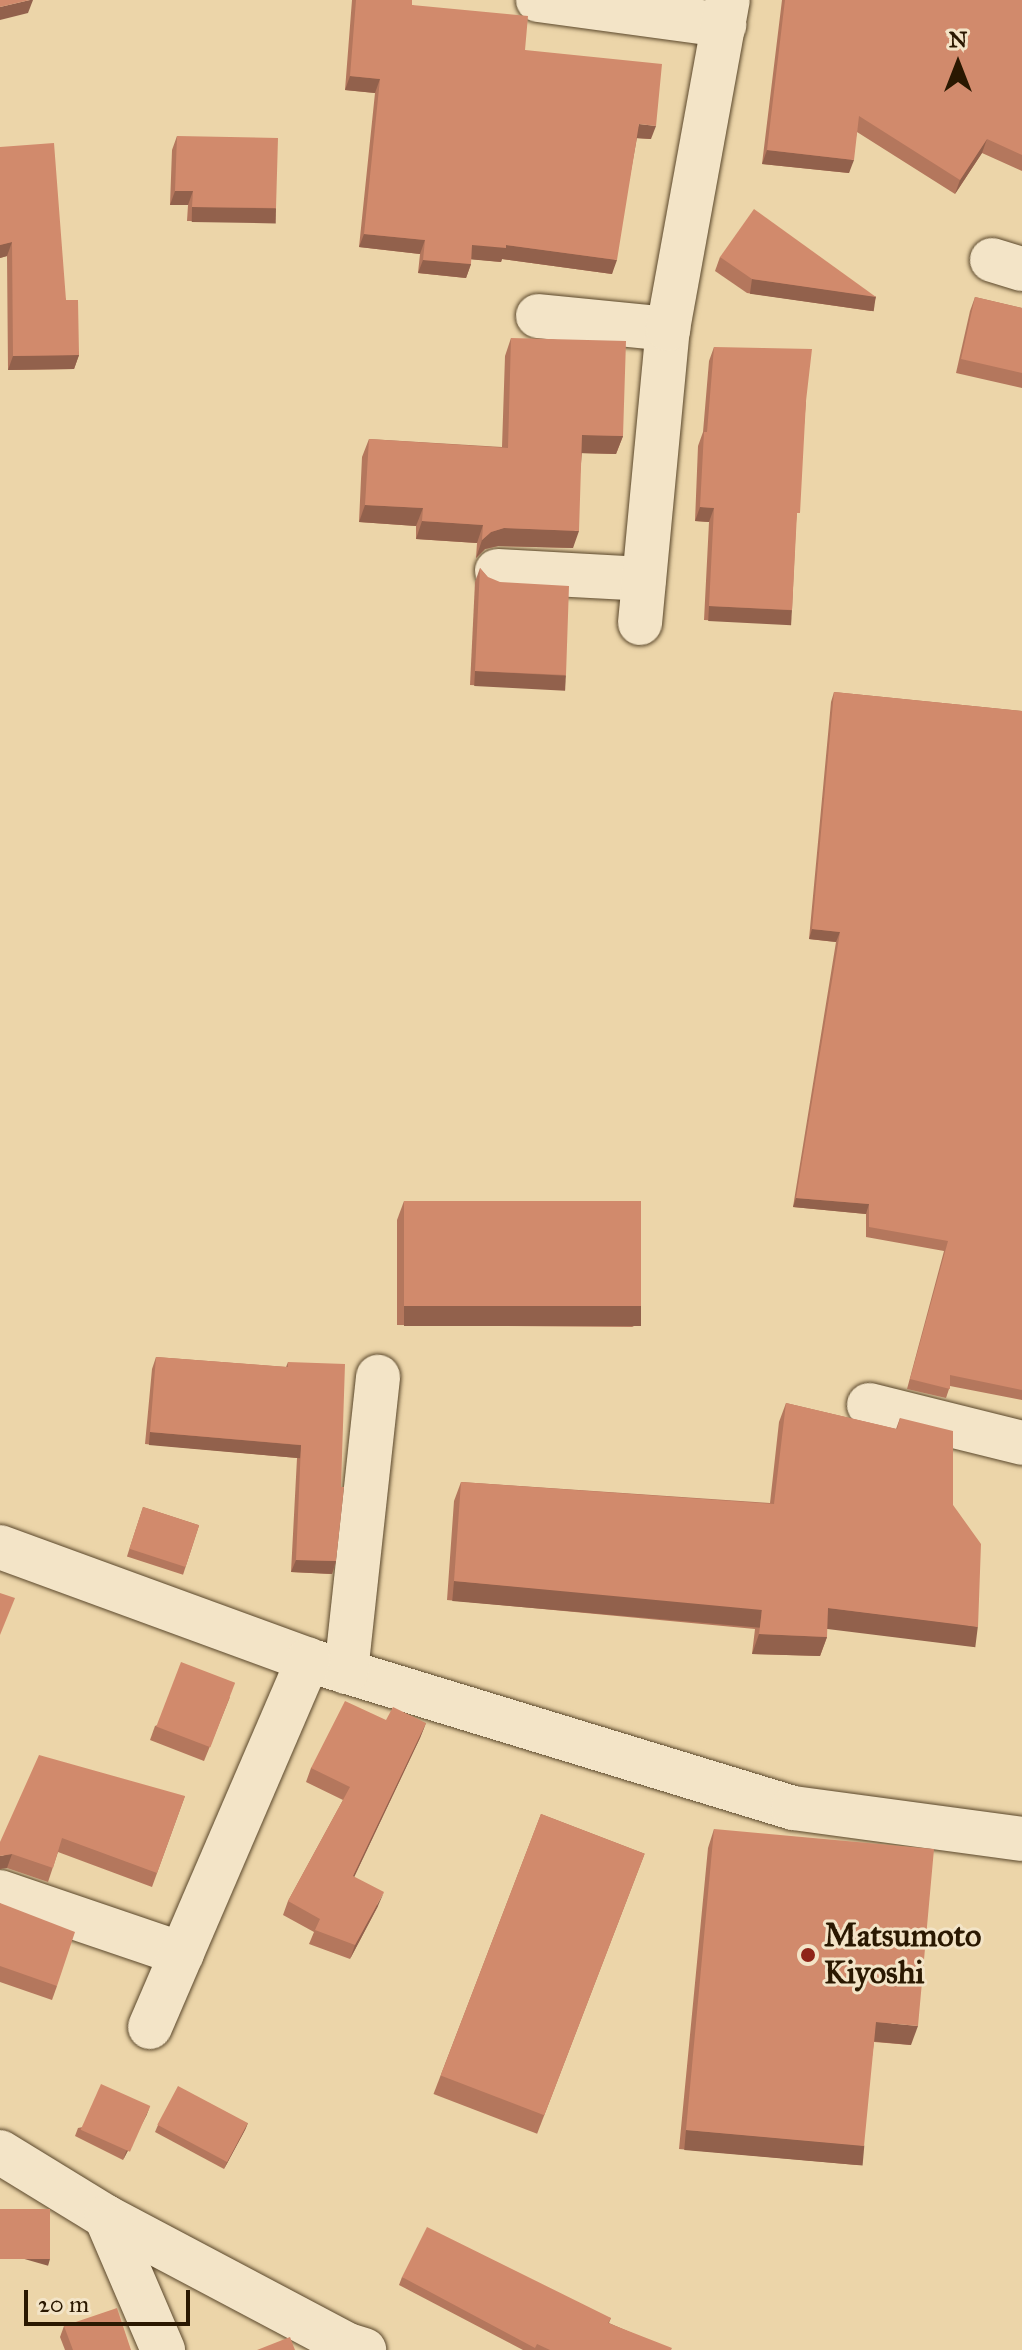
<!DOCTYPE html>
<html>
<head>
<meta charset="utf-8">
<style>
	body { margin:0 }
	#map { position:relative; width:1022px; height:2350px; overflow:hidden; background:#ecd5a9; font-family:"IM FELL Great Primer",serif }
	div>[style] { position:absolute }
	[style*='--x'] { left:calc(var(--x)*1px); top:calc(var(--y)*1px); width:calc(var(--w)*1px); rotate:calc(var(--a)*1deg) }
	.roads { filter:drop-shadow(0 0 2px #5a472b) drop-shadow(0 0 2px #5a472b) }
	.minor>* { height:44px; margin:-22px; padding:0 22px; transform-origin:22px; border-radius:22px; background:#f3e4c7 }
	.wall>* { inset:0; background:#b4775d; transform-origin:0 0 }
	.shaded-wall>* { inset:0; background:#92614c; transform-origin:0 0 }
	.building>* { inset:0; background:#d18a6c; transform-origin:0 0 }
	.dots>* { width:22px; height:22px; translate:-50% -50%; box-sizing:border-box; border:4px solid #f3e4c7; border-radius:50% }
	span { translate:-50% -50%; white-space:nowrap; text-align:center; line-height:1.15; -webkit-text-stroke:6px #f3e4c7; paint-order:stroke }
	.poi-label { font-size:32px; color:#2a1801; font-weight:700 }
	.left { translate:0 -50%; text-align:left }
	.north { position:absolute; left:918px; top:24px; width:80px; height:80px; -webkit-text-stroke:6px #f3e4c7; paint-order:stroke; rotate:0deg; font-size:22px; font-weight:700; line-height:32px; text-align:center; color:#2a1801 }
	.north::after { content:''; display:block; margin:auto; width:28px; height:36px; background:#2a1801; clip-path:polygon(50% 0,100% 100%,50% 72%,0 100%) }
	.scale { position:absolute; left:24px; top:2290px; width:166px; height:36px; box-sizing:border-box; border:4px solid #2a1801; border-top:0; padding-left:10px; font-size:24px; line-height:28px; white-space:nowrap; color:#2a1801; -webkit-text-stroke:6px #f3e4c7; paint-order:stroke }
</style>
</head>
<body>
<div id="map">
	<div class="roads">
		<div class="minor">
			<i style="--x:538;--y:0;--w:188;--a:7.7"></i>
			<i style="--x:992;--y:260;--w:31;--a:17"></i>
			<i style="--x:538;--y:316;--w:131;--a:5.7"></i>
			<i style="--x:497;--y:571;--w:147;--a:3.1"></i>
			<i style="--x:640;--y:623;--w:295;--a:-84.6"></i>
			<i style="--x:668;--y:329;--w:334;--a:-79.7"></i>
			<i style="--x:869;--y:1405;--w:158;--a:13.9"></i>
			<i style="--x:0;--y:1547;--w:328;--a:20.1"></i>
			<i style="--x:308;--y:1660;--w:507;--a:16.97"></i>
			<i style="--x:793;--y:1808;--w:231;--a:7.7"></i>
			<i style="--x:346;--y:1672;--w:297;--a:-83.8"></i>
			<i style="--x:0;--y:1892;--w:192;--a:18.8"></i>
			<i style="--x:150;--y:2027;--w:400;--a:-66.7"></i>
			<i style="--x:0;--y:2152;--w:124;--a:31.5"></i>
			<i style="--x:106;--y:2217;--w:274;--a:27.9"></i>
			<i style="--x:348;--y:2345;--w:17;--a:17"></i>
			<i style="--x:106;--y:2217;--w:145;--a:66.8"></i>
		</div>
	</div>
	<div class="wall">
		<i style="clip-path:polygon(352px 0,412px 0,412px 5px,525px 50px,651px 139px,637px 138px,612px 274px,502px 259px,501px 262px,471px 259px,471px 264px,466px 278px,418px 273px,420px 254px,359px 247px,375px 93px,345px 90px)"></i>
		<i style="clip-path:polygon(782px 0,1022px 0,1022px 171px,982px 153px,955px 194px,857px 132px,849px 173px,762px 164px)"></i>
		<i style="clip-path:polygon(177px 136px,276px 208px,271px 222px,187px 221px,188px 205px,170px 205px,172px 150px)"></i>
		<i style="clip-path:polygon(0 147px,66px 300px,79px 355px,74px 369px,8px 370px,7px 256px,0 258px)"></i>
		<i style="clip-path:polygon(720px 257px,876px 297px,871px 311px,747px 293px,715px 271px)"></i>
		<i style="clip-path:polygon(975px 297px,1022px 308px,1022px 388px,956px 373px,970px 311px)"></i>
		<i style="clip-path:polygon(511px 338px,623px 436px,616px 454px,582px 453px,573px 548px,498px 546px,485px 549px,476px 558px,477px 543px,416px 539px,416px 526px,359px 522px,362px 457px,369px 439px,502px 447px,505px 356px)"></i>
		<i style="clip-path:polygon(714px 347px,806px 401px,796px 523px,792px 610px,787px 624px,704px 620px,709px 522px,695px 521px,698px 446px,703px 432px,709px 361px)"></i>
		<i style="clip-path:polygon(480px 568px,566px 675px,561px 689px,470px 685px,475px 582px)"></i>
		<i style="clip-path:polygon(834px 692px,1022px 711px,1022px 1400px,950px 1386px,946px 1398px,907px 1389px,944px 1251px,866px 1237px,866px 1214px,793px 1207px,836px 942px,809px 939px,831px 702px)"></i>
		<i style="clip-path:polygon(404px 1201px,634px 1327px,397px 1325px,397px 1220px)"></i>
		<i style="clip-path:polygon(156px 1357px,286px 1367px,288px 1362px,336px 1561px,332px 1574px,291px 1572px,297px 1458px,145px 1444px,152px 1369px)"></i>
		<i style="clip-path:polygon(786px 1403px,896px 1429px,900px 1418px,953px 1505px,971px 1646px,827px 1628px,827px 1637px,820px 1656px,752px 1654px,755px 1629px,447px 1600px,454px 1501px,461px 1482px,770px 1503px,779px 1422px)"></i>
		<i style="left:143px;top:1507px;width:59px;height:52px;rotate:18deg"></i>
		<i style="clip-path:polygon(230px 1697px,204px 1761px,150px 1740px,155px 1726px)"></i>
		<i style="clip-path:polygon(386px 1720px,426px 1723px,420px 1738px,354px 1877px,378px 1906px,350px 1959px,309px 1944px,314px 1932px,283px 1915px,288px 1901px,343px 1800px,306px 1782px,311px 1768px)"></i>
		<i style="clip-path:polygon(185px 1796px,152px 1887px,58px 1852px,48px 1882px,7px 1868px,0 1842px)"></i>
		<i style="left:541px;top:1814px;width:111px;height:300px;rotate:21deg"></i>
		<i style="clip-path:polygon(714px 1829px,911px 2045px,874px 2042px,857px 2165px,679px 2149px,708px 1848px)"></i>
		<i style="clip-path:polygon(0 1903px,57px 1986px,52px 2000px,0 1982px)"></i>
		<i style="clip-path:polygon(147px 2114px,123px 2160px,75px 2136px,78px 2128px)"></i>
		<i style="clip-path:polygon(248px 2123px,245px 2130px,224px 2169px,155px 2132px,158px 2125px)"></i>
		<i style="clip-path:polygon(402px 2277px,611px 2318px,609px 2323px,671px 2350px,523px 2350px,399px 2285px)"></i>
		<i style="clip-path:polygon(64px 2326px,131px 2350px,65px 2350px,60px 2337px)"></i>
	</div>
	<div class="shaded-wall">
		<i style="clip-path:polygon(30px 0,33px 0,28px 13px,0 20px,0 7px)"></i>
		<i style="clip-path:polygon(350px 76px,380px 79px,375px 93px,345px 90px)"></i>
		<i style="clip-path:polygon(639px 124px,656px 126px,651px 139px,634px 138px)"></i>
		<i style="clip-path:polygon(987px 139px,982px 153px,955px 194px,960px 180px)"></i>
		<i style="clip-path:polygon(767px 150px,854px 160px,849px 173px,762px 164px)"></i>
		<i style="clip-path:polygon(175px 191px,193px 191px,188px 205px,170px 205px)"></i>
		<i style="left:192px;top:207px;width:84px;height:15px;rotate:1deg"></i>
		<i style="clip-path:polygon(364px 234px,425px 240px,420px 254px,359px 247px)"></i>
		<i style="clip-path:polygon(12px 242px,7px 256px,0 258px,0 245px)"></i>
		<i style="clip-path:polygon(472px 245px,506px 245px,617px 260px,612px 274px,502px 259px,501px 262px,467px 259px)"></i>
		<i style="clip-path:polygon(423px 260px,471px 264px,466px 278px,418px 273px)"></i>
		<i style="left:752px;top:279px;width:125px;height:15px;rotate:8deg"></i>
		<i style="clip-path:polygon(79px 355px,74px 369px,8px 370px,13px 356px)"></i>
		<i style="clip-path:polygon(582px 435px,623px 436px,616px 454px,576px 453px)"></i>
		<i style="clip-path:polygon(365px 505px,423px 508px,416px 526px,359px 522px)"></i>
		<i style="clip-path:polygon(700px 507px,714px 508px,709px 522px,695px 521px)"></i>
		<i style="clip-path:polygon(422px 521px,483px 525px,477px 543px,416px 539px)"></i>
		<i style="clip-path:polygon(504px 528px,579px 531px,573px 548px,498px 546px,485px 549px,476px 558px,482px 540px,491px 532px)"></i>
		<i style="left:709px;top:606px;width:83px;height:15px;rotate:3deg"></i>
		<i style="left:475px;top:671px;width:91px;height:15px;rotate:3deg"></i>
		<i style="clip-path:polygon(812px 929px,840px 932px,836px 942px,809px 939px)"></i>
		<i style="clip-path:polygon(796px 1198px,869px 1204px,866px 1214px,793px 1207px)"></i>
		<i style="left:404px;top:1306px;width:237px;height:20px"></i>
		<i style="left:150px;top:1432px;width:152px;height:13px;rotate:5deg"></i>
		<i style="clip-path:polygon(296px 1560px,336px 1561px,332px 1574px,291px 1572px)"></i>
		<i style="left:454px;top:1581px;width:309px;height:20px;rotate:5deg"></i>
		<i style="left:828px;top:1608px;width:151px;height:21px;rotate:7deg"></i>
		<i style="clip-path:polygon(759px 1634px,827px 1637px,820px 1656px,752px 1654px)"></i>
		<i style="clip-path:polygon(426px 1723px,420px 1738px,348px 1890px,353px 1876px)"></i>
		<i style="clip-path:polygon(12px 1854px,7px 1868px,0 1869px,0 1856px)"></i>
		<i style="clip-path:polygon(384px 1892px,378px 1906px,350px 1959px,355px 1945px)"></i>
		<i style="clip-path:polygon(876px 2022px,918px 2026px,911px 2045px,869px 2041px)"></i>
		<i style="clip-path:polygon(150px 2106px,147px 2114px,123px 2160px,126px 2152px)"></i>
		<i style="clip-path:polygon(248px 2123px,245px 2130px,224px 2169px,227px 2162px)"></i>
		<i style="left:686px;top:2130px;width:179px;height:20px;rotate:5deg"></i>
		<i style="left:50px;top:2259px;width:7px;height:50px;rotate:106deg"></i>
	</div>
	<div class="building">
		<i style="clip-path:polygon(0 0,30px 0,0 7px)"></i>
		<i style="clip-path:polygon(356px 0,412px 0,412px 5px,528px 16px,525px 50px,662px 64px,656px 126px,639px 124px,617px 260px,506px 245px,506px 248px,472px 245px,471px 264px,423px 260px,425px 240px,364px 234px,380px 79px,350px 76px)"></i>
		<i style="clip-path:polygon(785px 0,1022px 0,1022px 155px,987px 139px,960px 180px,859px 116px,854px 160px,767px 150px)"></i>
		<i style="clip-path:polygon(177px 136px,278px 138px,276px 208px,192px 207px,193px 191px,175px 191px)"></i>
		<i style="clip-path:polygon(54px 143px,66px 300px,78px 300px,79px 355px,13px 356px,12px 242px,0 245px,0 147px)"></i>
		<i style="clip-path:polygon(754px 209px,876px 297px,752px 279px,720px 257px)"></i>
		<i style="clip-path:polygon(975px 297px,1022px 308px,1022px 373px,961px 359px)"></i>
		<i style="clip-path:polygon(511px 338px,626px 341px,623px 436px,582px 435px,579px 531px,504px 528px,491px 532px,482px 540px,483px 525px,422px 521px,423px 508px,365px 505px,369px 439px,508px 448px)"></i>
		<i style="clip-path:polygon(714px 347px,812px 349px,806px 401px,800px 513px,797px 513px,792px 610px,709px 606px,714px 508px,700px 507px,704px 432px,707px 432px)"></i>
		<i style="clip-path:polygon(480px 568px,488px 577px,500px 582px,569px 586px,566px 675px,475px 671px)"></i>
		<i style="clip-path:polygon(834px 692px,1022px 711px,1022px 1390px,950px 1375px,950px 1389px,910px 1379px,948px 1241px,869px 1227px,869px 1204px,796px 1198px,840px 932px,812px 929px)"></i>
		<i style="left:404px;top:1201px;width:237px;height:105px"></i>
		<i style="clip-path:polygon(156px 1357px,288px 1367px,288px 1362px,345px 1364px,341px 1487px,344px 1487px,336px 1561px,296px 1560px,301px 1445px,150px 1432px)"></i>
		<i style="clip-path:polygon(786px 1403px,897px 1429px,900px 1418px,953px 1431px,953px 1505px,981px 1544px,978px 1627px,828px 1608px,827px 1637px,759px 1634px,762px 1610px,454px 1581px,461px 1482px,774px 1504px)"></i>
		<i style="left:143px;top:1507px;width:59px;height:44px;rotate:18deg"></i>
		<i style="clip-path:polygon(0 1593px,15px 1598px,0 1635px)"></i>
		<i style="left:181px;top:1662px;width:58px;height:69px;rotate:21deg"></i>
		<i style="clip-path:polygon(345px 1701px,386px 1720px,393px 1707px,426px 1723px,353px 1876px,384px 1892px,355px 1945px,315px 1930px,320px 1919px,288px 1901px,350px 1787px,311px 1768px)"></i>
		<i style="clip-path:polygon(39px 1755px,185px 1796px,157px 1873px,62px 1838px,53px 1868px,12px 1854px,0 1856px,0 1842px)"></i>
		<i style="left:541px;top:1814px;width:111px;height:280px;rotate:21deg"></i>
		<i style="clip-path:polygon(714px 1829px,934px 1849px,918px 2026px,876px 2022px,864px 2146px,686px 2130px)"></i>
		<i style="clip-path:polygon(0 1903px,75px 1932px,57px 1986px,0 1966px)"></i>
		<i style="left:101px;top:2084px;width:54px;height:50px;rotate:24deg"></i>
		<i style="left:178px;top:2086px;width:79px;height:44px;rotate:28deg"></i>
		<i style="left:50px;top:2209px;width:50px;height:50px;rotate:90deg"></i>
		<i style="clip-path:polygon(427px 2227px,611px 2318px,608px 2323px,672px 2348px,671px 2350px,550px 2350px,537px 2344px,535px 2348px,402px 2277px)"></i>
		<i style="clip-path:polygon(117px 2308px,131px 2350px,73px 2350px,64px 2326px)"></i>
		<i style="clip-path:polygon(290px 2337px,295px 2350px,257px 2350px)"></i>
	</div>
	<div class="dots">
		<i style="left:808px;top:1955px;background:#8f2418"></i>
	</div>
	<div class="poi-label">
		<span class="left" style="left:824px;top:1955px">Matsumoto<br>Kiyoshi</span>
	</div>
	<div class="north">N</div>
	<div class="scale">20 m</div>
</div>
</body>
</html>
